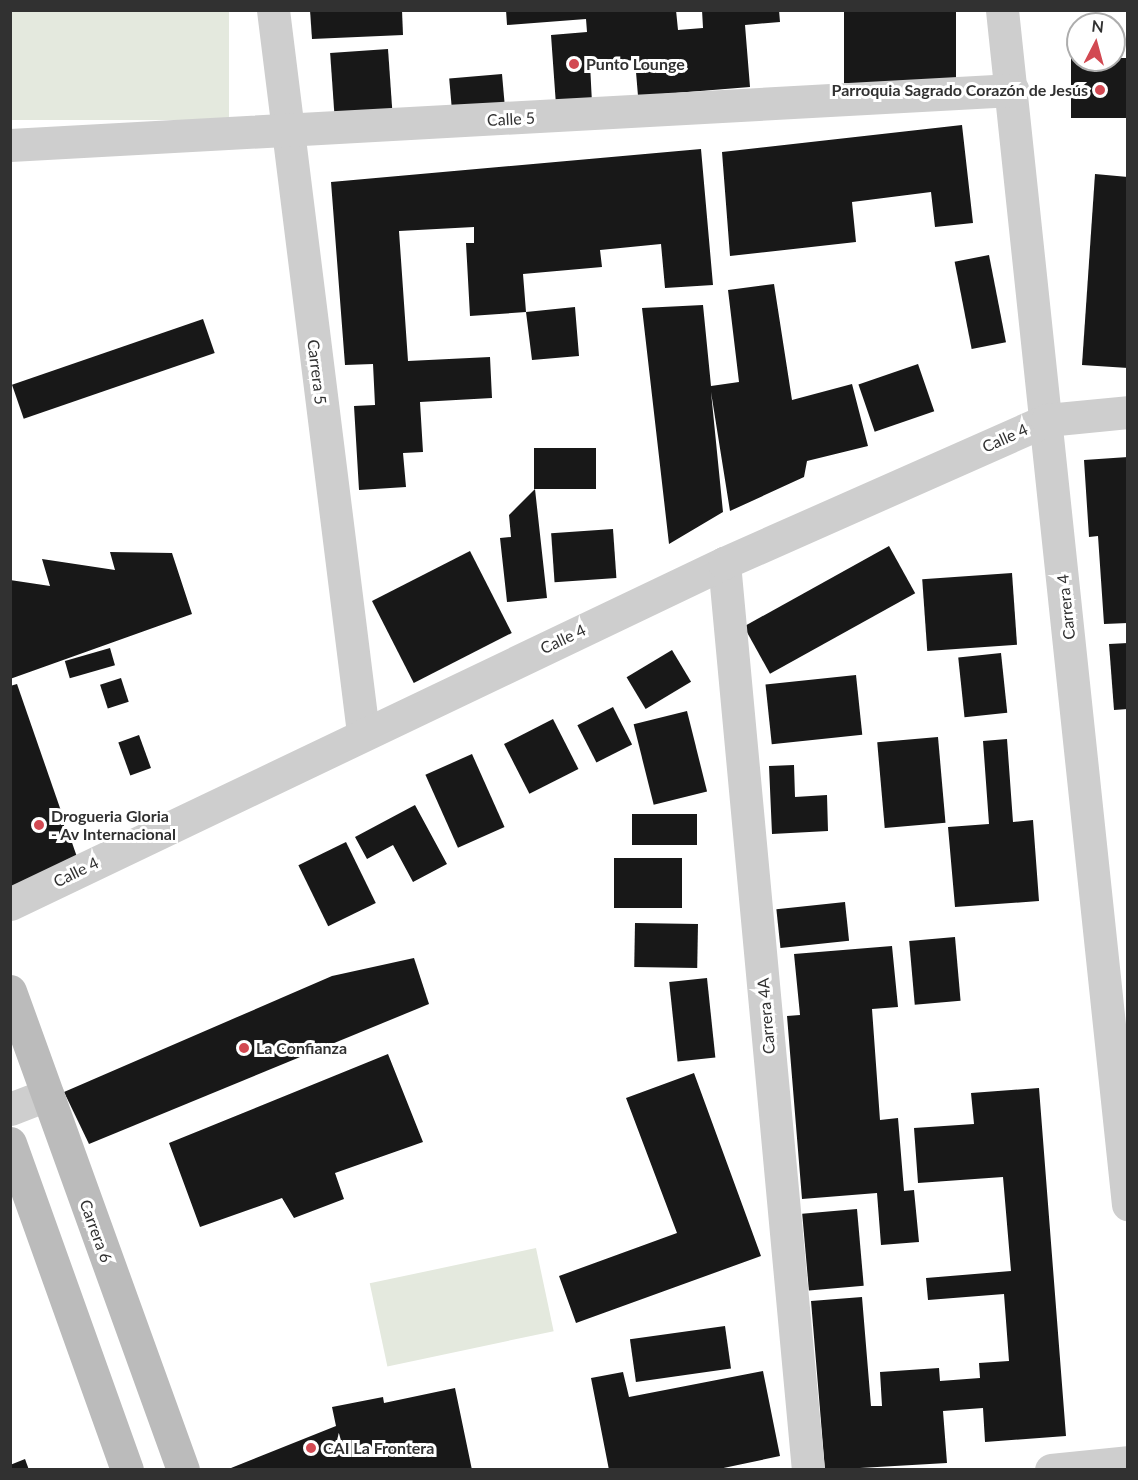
<!DOCTYPE html>
<html>
<head>
<meta charset="utf-8">
<style>
	body { margin:0 }
	#map { position:relative; width:1138px; height:1480px; overflow:hidden; background:#fff; font-family:Lato,sans-serif }
	div>[style] { position:absolute }
	[style*='--x'] { left:calc(var(--x)*1px); top:calc(var(--y)*1px); width:calc(var(--w)*1px); rotate:calc(var(--a)*1deg) }
	.green>* { inset:0; background:#e4e9de; transform-origin:0 0 }
	.building>* { inset:0; background:#181818; transform-origin:0 0 }
	.street>* { height:33px; margin:-16.5px; padding:0 16.5px; transform-origin:16.5px; border-radius:16.5px; background:#cecece }
	.secondary>* { height:33px; margin:-16.5px; padding:0 16.5px; transform-origin:16.5px; border-radius:16.5px; background:#bbb }
	.dots>* { width:16px; height:16px; translate:-50% -50%; box-sizing:border-box; border:3px solid #fff; border-radius:50% }
	span { translate:-50% -50%; white-space:nowrap; text-align:center; line-height:1.15; -webkit-text-stroke:6px #fff; paint-order:stroke }
	.poi-label { font-size:16px; color:#313131; font-weight:700 }
	.left { translate:0 -50%; text-align:left }
	.right { translate:-100% -50%; text-align:right }
	.street-label { font-size:16px; color:#313131 }
	.frame { position:absolute; inset:0; border:12px solid #313131; pointer-events:none }
	.north { position:absolute; left:1066px; top:12px; width:60px; height:60px; box-sizing:border-box; background:#fff; border:2px solid #adadad; border-radius:50%; rotate:6deg; font-size:16px; font-weight:700; line-height:24px; text-align:center; color:#313131 }
	.north::after { content:''; display:block; margin:auto; width:21px; height:27px; background:#d24952; clip-path:polygon(50% 0,100% 100%,50% 72%,0 100%) }
</style>
</head>
<body>
<div id="map">
	<div class="green">
		<i style="left:11px;top:10px;width:218px;height:110px"></i>
		<i style="left:536px;top:1248px;width:85px;height:170px;rotate:78deg"></i>
	</div>
	<div class="building">
		<i style="clip-path:polygon(310px 10px,402px 10px,403px 35px,312px 39px)"></i>
		<i style="clip-path:polygon(506px 10px,676px 10px,678px 30px,703px 28px,702px 10px,779px 10px,780px 22px,745px 25px,750px 87px,638px 96px,635px 60px,590px 64px,592px 103px,556px 105px,551px 35px,587px 32px,586px 19px,507px 25px)"></i>
		<i style="left:844px;top:10px;width:112px;height:73px"></i>
		<i style="left:388px;top:49px;width:62px;height:58px;rotate:86deg"></i>
		<i style="left:1128px;top:58px;width:60px;height:57px;rotate:90deg"></i>
		<i style="left:502px;top:74px;width:33px;height:53px;rotate:85deg"></i>
		<i style="clip-path:polygon(962px 125px,973px 223px,935px 227px,931px 192px,852px 202px,856px 242px,730px 256px,722px 152px)"></i>
		<i style="clip-path:polygon(701px 149px,713px 285px,665px 288px,661px 244px,600px 250px,602px 267px,523px 274px,526px 312px,575px 307px,579px 356px,532px 360px,526px 312px,470px 316px,466px 243px,474px 243px,474px 227px,399px 231px,408px 361px,490px 357px,492px 398px,420px 402px,423px 452px,403px 453px,406px 487px,359px 490px,354px 406px,375px 405px,373px 364px,345px 365px,331px 182px)"></i>
		<i style="clip-path:polygon(1095px 174px,1128px 177px,1128px 368px,1082px 365px)"></i>
		<i style="left:989px;top:255px;width:89px;height:35px;rotate:79deg"></i>
		<i style="clip-path:polygon(774px 284px,792px 400px,852px 384px,868px 446px,807px 461px,804px 477px,730px 511px,711px 392px,723px 512px,669px 544px,642px 308px,703px 305px,711px 386px,739px 382px,728px 290px)"></i>
		<i style="left:203px;top:319px;width:36px;height:202px;rotate:71deg"></i>
		<i style="left:918px;top:364px;width:50px;height:63px;rotate:71deg"></i>
		<i style="left:534px;top:448px;width:62px;height:41px"></i>
		<i style="clip-path:polygon(1128px 457px,1128px 623px,1104px 624px,1098px 536px,1089px 537px,1084px 460px)"></i>
		<i style="clip-path:polygon(535px 489px,547px 598px,507px 602px,500px 538px,511px 537px,509px 515px)"></i>
		<i style="left:613px;top:529px;width:49px;height:62px;rotate:86deg"></i>
		<i style="left:889px;top:546px;width:54px;height:166px;rotate:61deg"></i>
		<i style="left:470px;top:551px;width:92px;height:110px;rotate:63deg"></i>
		<i style="clip-path:polygon(110px 552px,172px 553px,192px 614px,10px 679px,10px 580px,50px 586px,42px 559px,115px 570px)"></i>
		<i style="left:1012px;top:573px;width:72px;height:90px;rotate:86deg"></i>
		<i style="clip-path:polygon(1128px 643px,1128px 709px,1114px 710px,1109px 644px)"></i>
		<i style="left:110px;top:648px;width:18px;height:47px;rotate:74deg"></i>
		<i style="left:672px;top:650px;width:37px;height:53px;rotate:59deg"></i>
		<i style="left:1001px;top:653px;width:60px;height:43px;rotate:84deg"></i>
		<i style="left:856px;top:675px;width:60px;height:91px;rotate:84deg"></i>
		<i style="left:121px;top:678px;width:25px;height:22px;rotate:72deg"></i>
		<i style="clip-path:polygon(17px 684px,77px 857px,10px 887px,10px 686px)"></i>
		<i style="left:613px;top:707px;width:42px;height:40px;rotate:63deg"></i>
		<i style="left:687px;top:711px;width:83px;height:55px;rotate:76deg"></i>
		<i style="left:553px;top:719px;width:56px;height:55px;rotate:63deg"></i>
		<i style="left:139px;top:735px;width:35px;height:22px;rotate:70deg"></i>
		<i style="left:938px;top:737px;width:86px;height:61px;rotate:85deg"></i>
		<i style="clip-path:polygon(1007px 739px,1013px 822px,1033px 820px,1039px 901px,955px 907px,948px 827px,989px 824px,983px 741px)"></i>
		<i style="left:472px;top:754px;width:80px;height:51px;rotate:66deg"></i>
		<i style="clip-path:polygon(794px 765px,795px 797px,827px 795px,828px 831px,772px 834px,769px 766px)"></i>
		<i style="clip-path:polygon(415px 805px,447px 864px,413px 882px,393px 845px,367px 859px,355px 837px)"></i>
		<i style="left:632px;top:814px;width:65px;height:31px"></i>
		<i style="left:346px;top:842px;width:68px;height:53px;rotate:64deg"></i>
		<i style="left:614px;top:858px;width:68px;height:50px"></i>
		<i style="left:845px;top:902px;width:39px;height:69px;rotate:84deg"></i>
		<i style="left:635px;top:923px;width:63px;height:44px;rotate:1deg"></i>
		<i style="left:955px;top:937px;width:64px;height:46px;rotate:85deg"></i>
		<i style="clip-path:polygon(892px 946px,898px 1007px,872px 1009px,880px 1120px,898px 1118px,904px 1191px,914px 1190px,919px 1242px,881px 1245px,877px 1193px,802px 1199px,787px 1016px,800px 1015px,794px 954px)"></i>
		<i style="clip-path:polygon(414px 958px,429px 1004px,89px 1144px,64px 1092px,332px 976px)"></i>
		<i style="left:707px;top:978px;width:80px;height:38px;rotate:84deg"></i>
		<i style="clip-path:polygon(388px 1054px,423px 1142px,335px 1173px,344px 1199px,294px 1218px,282px 1198px,200px 1227px,169px 1143px)"></i>
		<i style="clip-path:polygon(694px 1073px,761px 1256px,576px 1323px,559px 1276px,677px 1233px,626px 1098px)"></i>
		<i style="clip-path:polygon(1039px 1088px,1066px 1436px,985px 1442px,983px 1408px,943px 1411px,947px 1463px,825px 1470px,811px 1301px,862px 1297px,871px 1406px,882px 1406px,880px 1372px,939px 1368px,940px 1381px,980px 1378px,979px 1363px,1009px 1361px,1004px 1294px,928px 1300px,926px 1278px,1011px 1271px,1003px 1177px,918px 1183px,914px 1128px,974px 1124px,971px 1093px)"></i>
		<i style="left:857px;top:1209px;width:77px;height:55px;rotate:85deg"></i>
		<i style="left:725px;top:1326px;width:43px;height:96px;rotate:82deg"></i>
		<i style="clip-path:polygon(763px 1371px,780px 1456px,714px 1470px,609px 1470px,591px 1378px,623px 1372px,629px 1397px)"></i>
		<i style="clip-path:polygon(455px 1388px,472px 1470px,226px 1470px,336px 1426px,332px 1407px,383px 1397px,384px 1403px)"></i>
		<i style="clip-path:polygon(25px 1459px,29px 1470px,10px 1470px,10px 1465px)"></i>
	</div>
	<div class="street">
		<i style="--x:273;--y:10;--w:729;--a:82.9"></i>
		<i style="--x:1002;--y:10;--w:1201;--a:83.98"></i>
		<i style="--x:10;--y:145;--w:1004;--a:-3.14"></i>
		<i style="--x:724;--y:563;--w:911;--a:84.71"></i>
		<i style="--x:10;--y:904;--w:791;--a:-25.53"></i>
		<i style="--x:724;--y:563;--w:353;--a:-23.9"></i>
		<i style="--x:1047;--y:420;--w:81;--a:-5.6"></i>
		<i style="--x:10;--y:1109;--w:40;--a:-21"></i>
		<i style="--x:1051;--y:1470;--w:77;--a:-5.9"></i>
	</div>
	<div class="secondary">
		<i style="--x:10;--y:991;--w:509;--a:70.14"></i>
		<i style="--x:10;--y:1143;--w:347;--a:70.3"></i>
	</div>
	<div class="dots">
		<i style="left:574px;top:64px;background:#d24952"></i>
		<i style="left:1100px;top:90px;background:#d24952"></i>
		<i style="left:39px;top:825px;background:#d24952"></i>
		<i style="left:244px;top:1048px;background:#d24952"></i>
		<i style="left:311px;top:1448px;background:#d24952"></i>
	</div>
	<div class="poi-label">
		<span class="left" style="left:586px;top:64px">Punto Lounge</span>
		<span class="right" style="left:1088px;top:90px">Parroquia Sagrado Corazón de Jesús</span>
		<span class="left" style="left:51px;top:825px">Drogueria Gloria<br>- Av Internacional</span>
		<span class="left" style="left:256px;top:1048px">La Confianza</span>
		<span class="left" style="left:323px;top:1448px">CAI La Frontera</span>
	</div>
	<div class="street-label">
		<span style="left:511px;top:119px;rotate:-3deg">Calle 5</span>
		<span style="left:317px;top:372px;rotate:83deg">Carrera 5</span>
		<span style="left:1005px;top:438px;rotate:-24deg">Calle 4</span>
		<span style="left:1066px;top:607px;rotate:-96deg">Carrera 4</span>
		<span style="left:563px;top:639px;rotate:-25deg">Calle 4</span>
		<span style="left:76px;top:872px;rotate:-26deg">Calle 4</span>
		<span style="left:766px;top:1016px;rotate:-95deg">Carrera 4A</span>
		<span style="left:96px;top:1231px;rotate:70deg">Carrera 6</span>
	</div>
	<div class="frame"></div>
	<div class="north">N</div>
</div>
</body>
</html>
